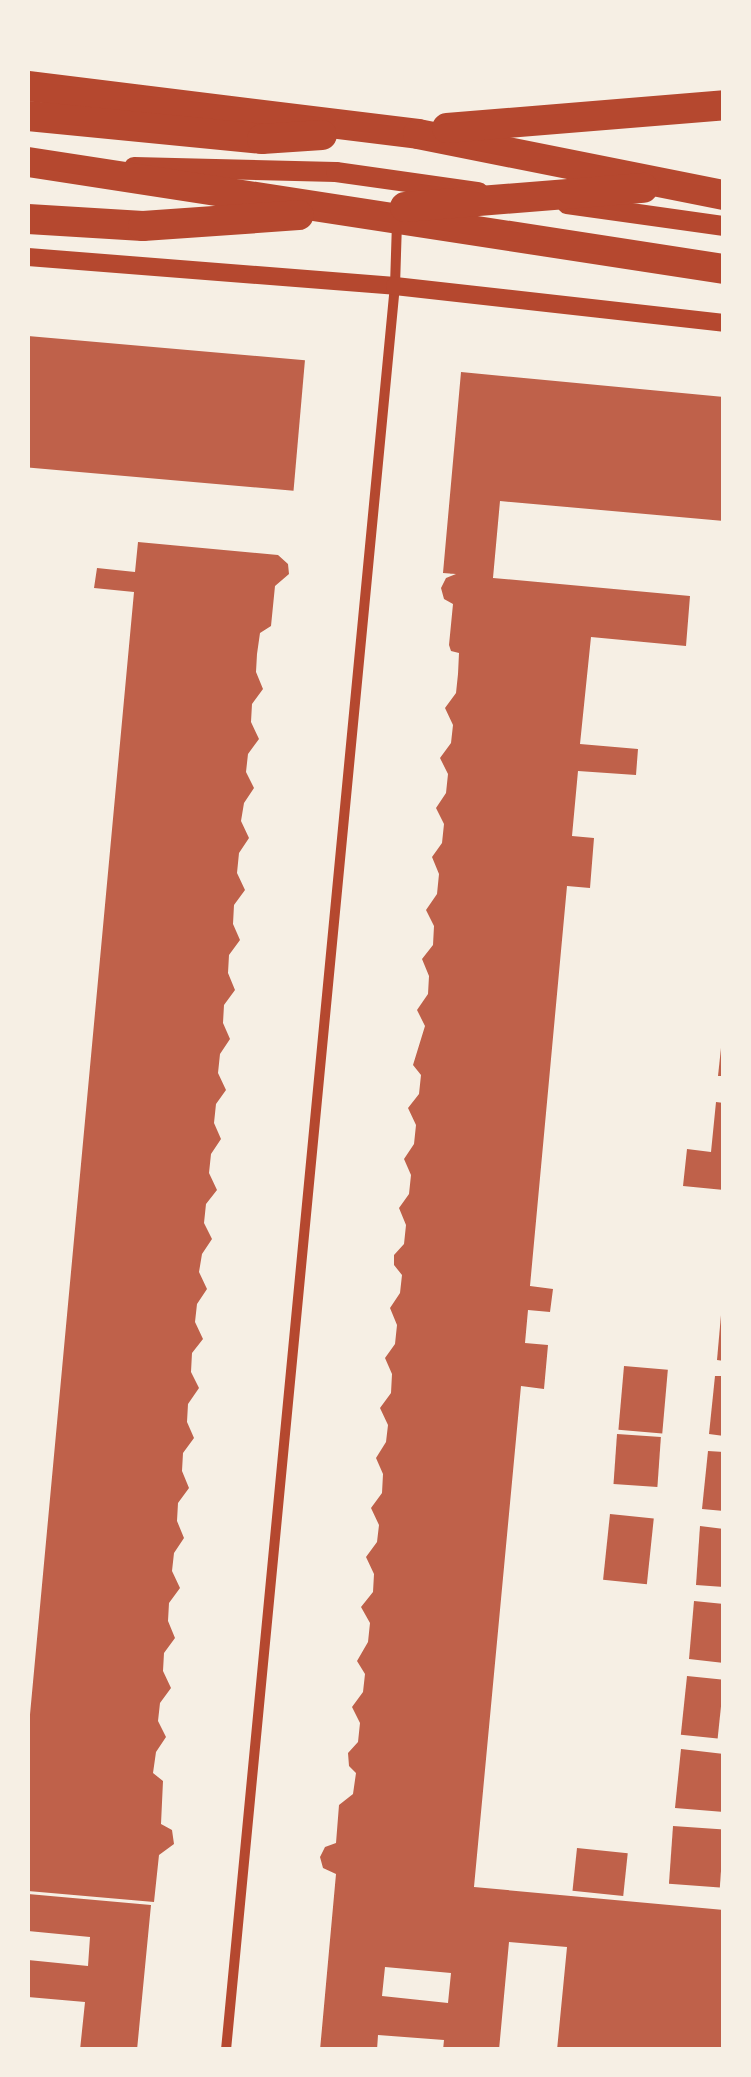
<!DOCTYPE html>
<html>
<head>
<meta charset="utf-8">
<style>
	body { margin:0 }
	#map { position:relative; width:751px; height:2077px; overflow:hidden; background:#f6efe4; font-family:Karla,sans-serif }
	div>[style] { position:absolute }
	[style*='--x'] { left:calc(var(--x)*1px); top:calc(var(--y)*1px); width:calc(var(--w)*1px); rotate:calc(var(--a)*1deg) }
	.building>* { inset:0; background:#bf614a; transform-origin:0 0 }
	.minor>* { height:10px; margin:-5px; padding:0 5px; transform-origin:5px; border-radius:5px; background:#b5482f }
	.tertiary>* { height:18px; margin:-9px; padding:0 9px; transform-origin:9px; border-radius:9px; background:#b5482f }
	.secondary>* { height:20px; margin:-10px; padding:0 10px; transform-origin:10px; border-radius:10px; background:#b5482f }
	.motorway>* { height:30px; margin:-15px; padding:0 15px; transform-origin:15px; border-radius:15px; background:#b5482f }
	span { translate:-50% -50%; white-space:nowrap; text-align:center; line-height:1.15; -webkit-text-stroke:8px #f6efe4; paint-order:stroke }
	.frame { position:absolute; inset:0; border:30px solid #f6efe4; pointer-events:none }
</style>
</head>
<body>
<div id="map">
	<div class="building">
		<i style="left:28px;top:336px;width:278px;height:131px;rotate:5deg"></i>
		<i style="clip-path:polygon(evenodd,461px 372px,724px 397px,724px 521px,500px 501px,493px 578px,690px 596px,686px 646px,591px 637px,580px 744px,638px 749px,636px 775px,578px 771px,572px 836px,594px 838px,590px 888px,567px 886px,530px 1286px,553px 1289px,550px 1312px,528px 1310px,525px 1343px,548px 1345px,544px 1389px,521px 1386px,474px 1887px,724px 1910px,724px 2050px,557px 2050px,567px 1947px,509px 1942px,499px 2050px,443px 2050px,444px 2040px,378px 2035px,377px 2050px,320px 2050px,336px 1874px,323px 1868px,320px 1857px,325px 1847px,336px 1843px,339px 1805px,353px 1794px,356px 1773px,349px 1766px,348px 1753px,358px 1742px,360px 1723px,352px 1707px,363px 1692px,365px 1674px,357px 1661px,368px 1642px,370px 1623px,361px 1607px,373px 1592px,374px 1574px,366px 1557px,377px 1542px,379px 1525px,371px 1508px,382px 1493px,383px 1474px,376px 1458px,386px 1442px,388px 1425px,380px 1408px,391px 1393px,392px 1374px,385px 1358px,395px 1344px,397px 1325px,390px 1308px,400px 1293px,402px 1275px,394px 1265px,394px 1255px,404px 1244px,406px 1225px,399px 1208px,409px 1194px,411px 1175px,404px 1159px,414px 1144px,416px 1125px,408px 1108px,419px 1094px,421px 1075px,413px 1065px,425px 1026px,417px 1010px,428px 994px,429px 976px,422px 959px,433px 945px,434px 926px,426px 910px,437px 894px,439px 874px,432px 857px,442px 843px,444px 824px,436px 808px,446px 793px,448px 774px,440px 758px,451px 743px,453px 725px,445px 708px,456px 693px,458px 674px,459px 653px,451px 651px,449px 645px,453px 604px,444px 599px,441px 588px,446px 578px,456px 574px,443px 573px,461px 372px,385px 1967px,451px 1973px,448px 2003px,382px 1996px,385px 1967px)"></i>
		<i style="clip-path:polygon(138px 542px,278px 555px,288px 564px,289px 574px,275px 586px,271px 626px,260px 633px,257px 654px,256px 672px,263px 689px,252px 704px,251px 722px,259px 739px,248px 754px,246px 772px,254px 788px,244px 803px,241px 821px,249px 838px,239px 853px,237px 873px,245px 890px,234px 905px,233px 924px,240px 940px,229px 955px,228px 973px,235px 990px,224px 1005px,223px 1023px,230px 1039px,220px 1054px,218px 1073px,226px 1090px,216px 1104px,214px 1123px,221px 1139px,211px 1154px,209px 1173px,217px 1190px,206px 1204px,204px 1223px,212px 1239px,202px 1254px,199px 1272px,207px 1289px,197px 1304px,195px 1322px,203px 1339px,192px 1353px,191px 1372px,199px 1388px,188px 1404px,187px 1422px,194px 1438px,183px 1453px,182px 1471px,189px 1488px,178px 1503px,177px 1521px,184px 1538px,174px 1553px,172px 1571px,180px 1588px,169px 1603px,168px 1621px,175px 1638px,164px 1653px,163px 1671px,171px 1688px,160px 1703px,158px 1721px,166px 1737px,156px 1752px,153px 1773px,163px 1781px,161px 1824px,172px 1830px,174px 1844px,159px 1855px,154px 1902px,28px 1891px,28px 1736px,134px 592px,94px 588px,97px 568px,135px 572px)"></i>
		<i style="clip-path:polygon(721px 1048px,724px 1048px,724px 1076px,718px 1076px)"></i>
		<i style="clip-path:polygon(716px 1102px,724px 1103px,724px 1190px,683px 1186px,687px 1149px,711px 1152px)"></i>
		<i style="clip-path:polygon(721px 1315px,724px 1315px,724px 1361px,717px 1360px)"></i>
		<i style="left:624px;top:1366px;width:44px;height:64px;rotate:5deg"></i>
		<i style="clip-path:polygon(715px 1376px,724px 1376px,724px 1436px,709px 1434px)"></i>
		<i style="left:617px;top:1434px;width:44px;height:50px;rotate:4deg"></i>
		<i style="clip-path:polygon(708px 1451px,724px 1452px,724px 1511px,702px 1509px)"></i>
		<i style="left:610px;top:1514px;width:44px;height:66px;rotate:6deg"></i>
		<i style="clip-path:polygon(700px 1526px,724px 1529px,724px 1587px,696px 1585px)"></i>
		<i style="clip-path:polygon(694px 1601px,724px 1604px,724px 1663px,689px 1659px)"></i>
		<i style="left:687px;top:1676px;width:37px;height:59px;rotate:6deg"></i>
		<i style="clip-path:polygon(681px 1749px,724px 1754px,724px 1812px,675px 1808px)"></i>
		<i style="left:673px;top:1826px;width:51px;height:58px;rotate:4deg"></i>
		<i style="left:577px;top:1848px;width:51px;height:43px;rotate:6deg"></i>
		<i style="clip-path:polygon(28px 1894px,151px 1905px,137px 2050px,80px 2050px,85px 2002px,28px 1997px,28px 1960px,88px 1966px,90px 1937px,28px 1931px)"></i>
	</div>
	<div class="minor">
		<i style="--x:226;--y:2050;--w:1772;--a:-84.53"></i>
		<i style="--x:395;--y:286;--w:64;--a:-88.2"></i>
	</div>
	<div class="tertiary">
		<i style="--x:28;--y:257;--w:368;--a:4.5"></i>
		<i style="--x:395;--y:286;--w:331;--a:6.4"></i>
	</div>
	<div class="secondary">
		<i style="--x:134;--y:167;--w:202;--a:1.4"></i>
		<i style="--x:336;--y:172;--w:144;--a:8"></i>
		<i style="--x:567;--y:204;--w:159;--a:8"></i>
	</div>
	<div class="motorway">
		<i style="--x:28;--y:86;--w:393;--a:7"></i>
		<i style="--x:418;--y:134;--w:312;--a:11.3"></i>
		<i style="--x:28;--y:116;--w:235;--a:5.6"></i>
		<i style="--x:262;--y:139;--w:60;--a:-3.8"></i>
		<i style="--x:447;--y:128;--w:278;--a:-4.7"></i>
		<i style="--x:28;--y:162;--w:704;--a:8.74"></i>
		<i style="--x:405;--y:207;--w:239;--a:-4.6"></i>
		<i style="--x:28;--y:219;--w:115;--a:3.5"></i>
		<i style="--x:143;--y:226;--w:156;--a:-4"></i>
	</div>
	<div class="frame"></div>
</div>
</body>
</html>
